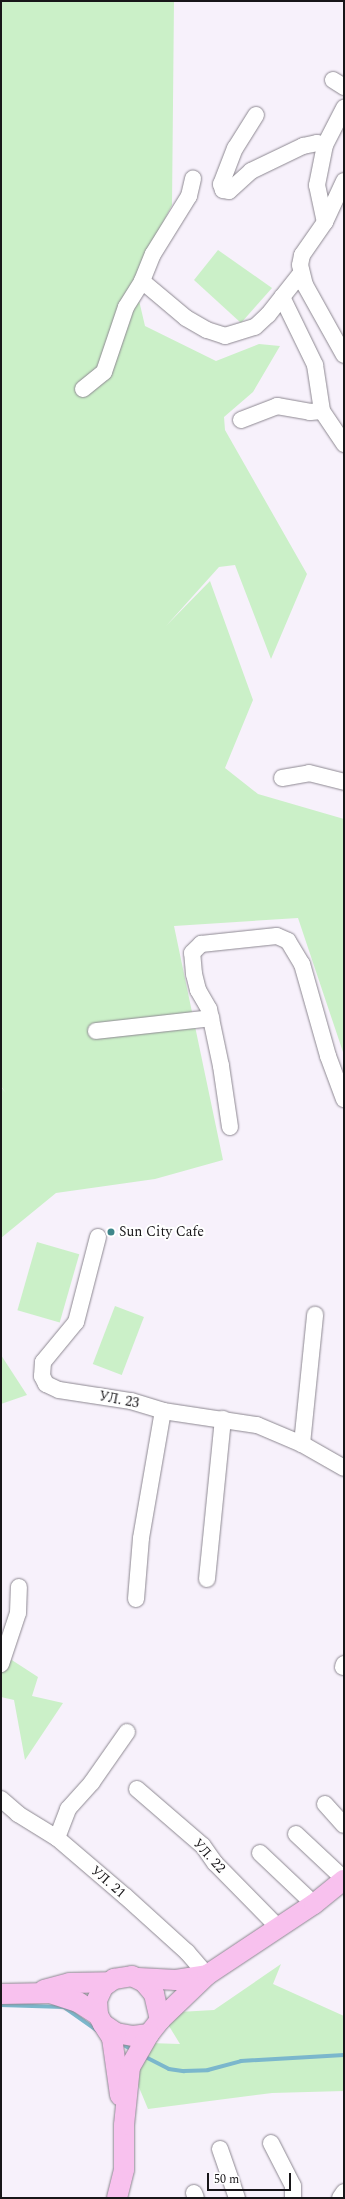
<!DOCTYPE html>
<html>
<head>
<meta charset="utf-8">
<style>
	body { margin:0 }
	#map { position:relative; width:345px; height:2199px; overflow:hidden; background:#f7f1fb; font-family:Spectral,serif }
	div>[style] { position:absolute }
	[style*='--x'] { left:calc(var(--x)*1px); top:calc(var(--y)*1px); width:calc(var(--w)*1px); rotate:calc(var(--a)*1deg) }
	.green>* { inset:0; background:#cbf0c8; transform-origin:0 0 }
	.stream>* { height:3.5px; margin:-1.75px; padding:0 1.75px; transform-origin:1.75px; border-radius:1.75px; background:#7bb7cc }
	.roads { filter:drop-shadow(0 0 1px #8d8891) drop-shadow(0 0 1px #8d8891) }
	.minor>* { height:16px; margin:-8px; padding:0 8px; transform-origin:8px; border-radius:8px; background:#fff }
	.major>* { height:20px; margin:-10px; padding:0 10px; transform-origin:10px; border-radius:10px; background:#f8c1ee }
	.dots>* { width:11px; height:11px; translate:-50% -50%; box-sizing:border-box; border:2px solid #fff; border-radius:50% }
	span { translate:-50% -50%; white-space:nowrap; text-align:center; line-height:1.15; -webkit-text-stroke:4px #fff; paint-order:stroke }
	.poi-label { font-size:14px; color:#181619 }
	.left { translate:0 -50%; text-align:left }
	.street-label { font-size:14px; color:#181619 }
	.frame { position:absolute; inset:0; border:2px solid #181619; pointer-events:none }
	.scale { position:absolute; left:207px; top:2173px; width:84px; height:18px; box-sizing:border-box; border:2px solid #181619; border-top:0; padding-left:5px; font-size:12px; line-height:14px; white-space:nowrap; color:#181619; -webkit-text-stroke:3px #fff; paint-order:stroke }
</style>
</head>
<body>
<div id="map">
	<div class="green">
		<i style="clip-path:polygon(1px 1px,174px 1px,172px 205px,134px 279px,145px 326px,216px 361px,259px 344px,280px 346px,253px 392px,224px 417px,225px 430px,307px 574px,271px 659px,235px 565px,219px 567px,166px 626px,210px 581px,253px 700px,225px 768px,258px 794px,344px 819px,344px 1055px,298px 918px,174px 926px,223px 1160px,155px 1179px,56px 1193px,1px 1238px,1px 1087px,6px 1093px,1px 1086px)"></i>
		<i style="clip-path:polygon(218px 250px,272px 288px,241px 323px,194px 280px)"></i>
		<i style="left:37px;top:1242px;width:44px;height:71px;rotate:16deg"></i>
		<i style="left:115px;top:1306px;width:31px;height:62px;rotate:21deg"></i>
		<i style="clip-path:polygon(1px 1355px,27px 1395px,1px 1404px)"></i>
		<i style="clip-path:polygon(1px 1653px,38px 1677px,32px 1696px,63px 1703px,25px 1760px,14px 1700px,1px 1697px)"></i>
		<i style="clip-path:polygon(281px 1964px,273px 1984px,344px 2016px,344px 2091px,272px 2093px,148px 2109px,133px 2073px,149px 2043px,180px 2044px,161px 2013px,214px 2010px)"></i>
	</div>
	<div class="stream">
		<i style="--x:1;--y:2005;--w:63;--a:1.8"></i>
		<i style="--x:64;--y:2007;--w:42;--a:35.2"></i>
		<i style="--x:119;--y:2042;--w:16;--a:30"></i>
		<i style="--x:144;--y:2056;--w:28;--a:27"></i>
		<i style="--x:169;--y:2069;--w:15;--a:8"></i>
		<i style="--x:184;--y:2071;--w:24;--a:-2"></i>
		<i style="--x:208;--y:2070;--w:34;--a:-15"></i>
		<i style="--x:241;--y:2061;--w:103;--a:-3.3"></i>
	</div>
	<div class="roads">
		<div class="minor">
			<i style="--x:333;--y:80;--w:13;--a:32"></i>
			<i style="--x:256;--y:115;--w:39;--a:122"></i>
			<i style="--x:235;--y:148;--w:39;--a:111"></i>
			<i style="--x:221;--y:184;--w:6;--a:72"></i>
			<i style="--x:223;--y:190;--w:6;--a:9"></i>
			<i style="--x:229;--y:191;--w:30;--a:-42"></i>
			<i style="--x:251;--y:171;--w:58;--a:-25.7"></i>
			<i style="--x:303;--y:146;--w:14;--a:-12"></i>
			<i style="--x:317;--y:143;--w:8;--a:14"></i>
			<i style="--x:325;--y:145;--w:41;--a:101.3"></i>
			<i style="--x:317;--y:185;--w:38;--a:78"></i>
			<i style="--x:325;--y:145;--w:42;--a:-62.8"></i>
			<i style="--x:344;--y:181;--w:45;--a:114.9"></i>
			<i style="--x:325;--y:222;--w:40;--a:124.9"></i>
			<i style="--x:302;--y:255;--w:10;--a:101"></i>
			<i style="--x:300;--y:265;--w:21;--a:76"></i>
			<i style="--x:305;--y:285;--w:80;--a:60.9"></i>
			<i style="--x:142;--y:281;--w:57;--a:40.1"></i>
			<i style="--x:186;--y:318;--w:24;--a:30"></i>
			<i style="--x:207;--y:330;--w:19;--a:18"></i>
			<i style="--x:225;--y:336;--w:31;--a:-17"></i>
			<i style="--x:255;--y:327;--w:18;--a:-43"></i>
			<i style="--x:268;--y:315;--w:53;--a:-51.8"></i>
			<i style="--x:282;--y:297;--w:76;--a:64.1"></i>
			<i style="--x:315;--y:365;--w:47;--a:81.3"></i>
			<i style="--x:322;--y:411;--w:40;--a:56"></i>
			<i style="--x:83;--y:389;--w:27;--a:-39"></i>
			<i style="--x:104;--y:372;--w:69;--a:-71.3"></i>
			<i style="--x:126;--y:307;--w:31;--a:-58"></i>
			<i style="--x:142;--y:281;--w:29;--a:-68"></i>
			<i style="--x:153;--y:254;--w:68;--a:-58.2"></i>
			<i style="--x:189;--y:196;--w:18;--a:-77"></i>
			<i style="--x:241;--y:420;--w:39;--a:-21"></i>
			<i style="--x:277;--y:406;--w:34;--a:10"></i>
			<i style="--x:310;--y:412;--w:12;--a:-5"></i>
			<i style="--x:282;--y:778;--w:27;--a:-10"></i>
			<i style="--x:309;--y:773;--w:36;--a:14"></i>
			<i style="--x:96;--y:1031;--w:116;--a:-6.4"></i>
			<i style="--x:230;--y:1127;--w:62;--a:-98.4"></i>
			<i style="--x:221;--y:1066;--w:58;--a:-101.9"></i>
			<i style="--x:209;--y:1009;--w:22;--a:-120"></i>
			<i style="--x:198;--y:990;--w:16;--a:-104"></i>
			<i style="--x:194;--y:974;--w:21;--a:-95"></i>
			<i style="--x:192;--y:953;--w:13;--a:-45"></i>
			<i style="--x:201;--y:944;--w:76;--a:-6"></i>
			<i style="--x:277;--y:936;--w:12;--a:24"></i>
			<i style="--x:288;--y:941;--w:27;--a:59"></i>
			<i style="--x:302;--y:964;--w:96;--a:74.2"></i>
			<i style="--x:328;--y:1056;--w:46;--a:69.6"></i>
			<i style="--x:98;--y:1237;--w:88;--a:104.5"></i>
			<i style="--x:76;--y:1322;--w:52;--a:129.5"></i>
			<i style="--x:43;--y:1362;--w:14;--a:94"></i>
			<i style="--x:42;--y:1376;--w:9;--a:63"></i>
			<i style="--x:46;--y:1384;--w:14;--a:25"></i>
			<i style="--x:59;--y:1390;--w:73;--a:8.7"></i>
			<i style="--x:131;--y:1401;--w:34;--a:17"></i>
			<i style="--x:163;--y:1411;--w:95;--a:8.5"></i>
			<i style="--x:257;--y:1425;--w:49;--a:22.9"></i>
			<i style="--x:302;--y:1444;--w:48;--a:29.7"></i>
			<i style="--x:302;--y:1444;--w:130;--a:-84.2"></i>
			<i style="--x:207;--y:1579;--w:161;--a:-84.3"></i>
			<i style="--x:136;--y:1599;--w:61;--a:-85.3"></i>
			<i style="--x:141;--y:1538;--w:129;--a:-80.2"></i>
			<i style="--x:1;--y:1664;--w:54;--a:-71.6"></i>
			<i style="--x:18;--y:1613;--w:26;--a:-88"></i>
			<i style="--x:343;--y:1667;--w:3;--a:-72"></i>
			<i style="--x:137;--y:1789;--w:87;--a:40.8"></i>
			<i style="--x:203;--y:1846;--w:21;--a:55"></i>
			<i style="--x:215;--y:1863;--w:88;--a:45.5"></i>
			<i style="--x:1;--y:1799;--w:23;--a:41"></i>
			<i style="--x:18;--y:1814;--w:46;--a:31.6"></i>
			<i style="--x:57;--y:1838;--w:89;--a:40.5"></i>
			<i style="--x:125;--y:1896;--w:84;--a:42.1"></i>
			<i style="--x:187;--y:1952;--w:30;--a:49"></i>
			<i style="--x:325;--y:1804;--w:28;--a:48"></i>
			<i style="--x:296;--y:1834;--w:66;--a:43.2"></i>
			<i style="--x:57;--y:1838;--w:31;--a:-69"></i>
			<i style="--x:68;--y:1809;--w:36;--a:-48"></i>
			<i style="--x:92;--y:1782;--w:61;--a:-55"></i>
			<i style="--x:260;--y:1853;--w:74;--a:43.4"></i>
			<i style="--x:271;--y:2143;--w:48;--a:62.9"></i>
			<i style="--x:293;--y:2186;--w:12;--a:90"></i>
			<i style="--x:220;--y:2149;--w:52;--a:70.9"></i>
			<i style="--x:194;--y:2193;--w:5;--a:68"></i>
			<i style="--x:340;--y:2198;--w:7;--a:-56"></i>
		</div>
		<div class="major">
			<i style="--x:132;--y:1976;--w:13;--a:27"></i>
			<i style="--x:144;--y:1982;--w:16;--a:50"></i>
			<i style="--x:154;--y:1994;--w:27;--a:77"></i>
			<i style="--x:160;--y:2020;--w:18;--a:128"></i>
			<i style="--x:149;--y:2034;--w:16;--a:173"></i>
			<i style="--x:133;--y:2036;--w:17;--a:-170"></i>
			<i style="--x:116;--y:2033;--w:16;--a:-145"></i>
			<i style="--x:103;--y:2024;--w:10;--a:-119"></i>
			<i style="--x:98;--y:2015;--w:15;--a:-94"></i>
			<i style="--x:97;--y:2000;--w:14;--a:-65"></i>
			<i style="--x:103;--y:1987;--w:14;--a:-36"></i>
			<i style="--x:114;--y:1979;--w:18;--a:-9"></i>
			<i style="--x:138;--y:1978;--w:38;--a:3"></i>
			<i style="--x:176;--y:1980;--w:31;--a:-9"></i>
			<i style="--x:44;--y:1990;--w:27;--a:-15"></i>
			<i style="--x:70;--y:1983;--w:39;--a:-1"></i>
			<i style="--x:1;--y:1994;--w:49;--a:-1.2"></i>
			<i style="--x:50;--y:1993;--w:29;--a:18"></i>
			<i style="--x:78;--y:2002;--w:24;--a:33"></i>
			<i style="--x:160;--y:2020;--w:65;--a:-43.8"></i>
			<i style="--x:207;--y:1975;--w:128;--a:-33.6"></i>
			<i style="--x:314;--y:1904;--w:38;--a:-39"></i>
			<i style="--x:103;--y:2024;--w:17;--a:57"></i>
			<i style="--x:112;--y:2038;--w:58;--a:82"></i>
			<i style="--x:117;--y:2198;--w:30;--a:-76"></i>
			<i style="--x:124;--y:2169;--w:44;--a:-90"></i>
			<i style="--x:124;--y:2125;--w:58;--a:-84.1"></i>
			<i style="--x:130;--y:2067;--w:38;--a:-60"></i>
		</div>
	</div>
	<div class="dots">
		<i style="left:111px;top:1232px;background:#3f878b"></i>
	</div>
	<div class="poi-label">
		<span class="left" style="left:119px;top:1232px">Sun City Cafe</span>
	</div>
	<div class="street-label">
		<span style="left:119px;top:1400px;rotate:11deg">УЛ. 23</span>
		<span style="left:209px;top:1856px;rotate:48deg">УЛ. 22</span>
		<span style="left:108px;top:1882px;rotate:41deg">УЛ. 21</span>
	</div>
	<div class="frame"></div>
	<div class="scale">50 m</div>
</div>
</body>
</html>
